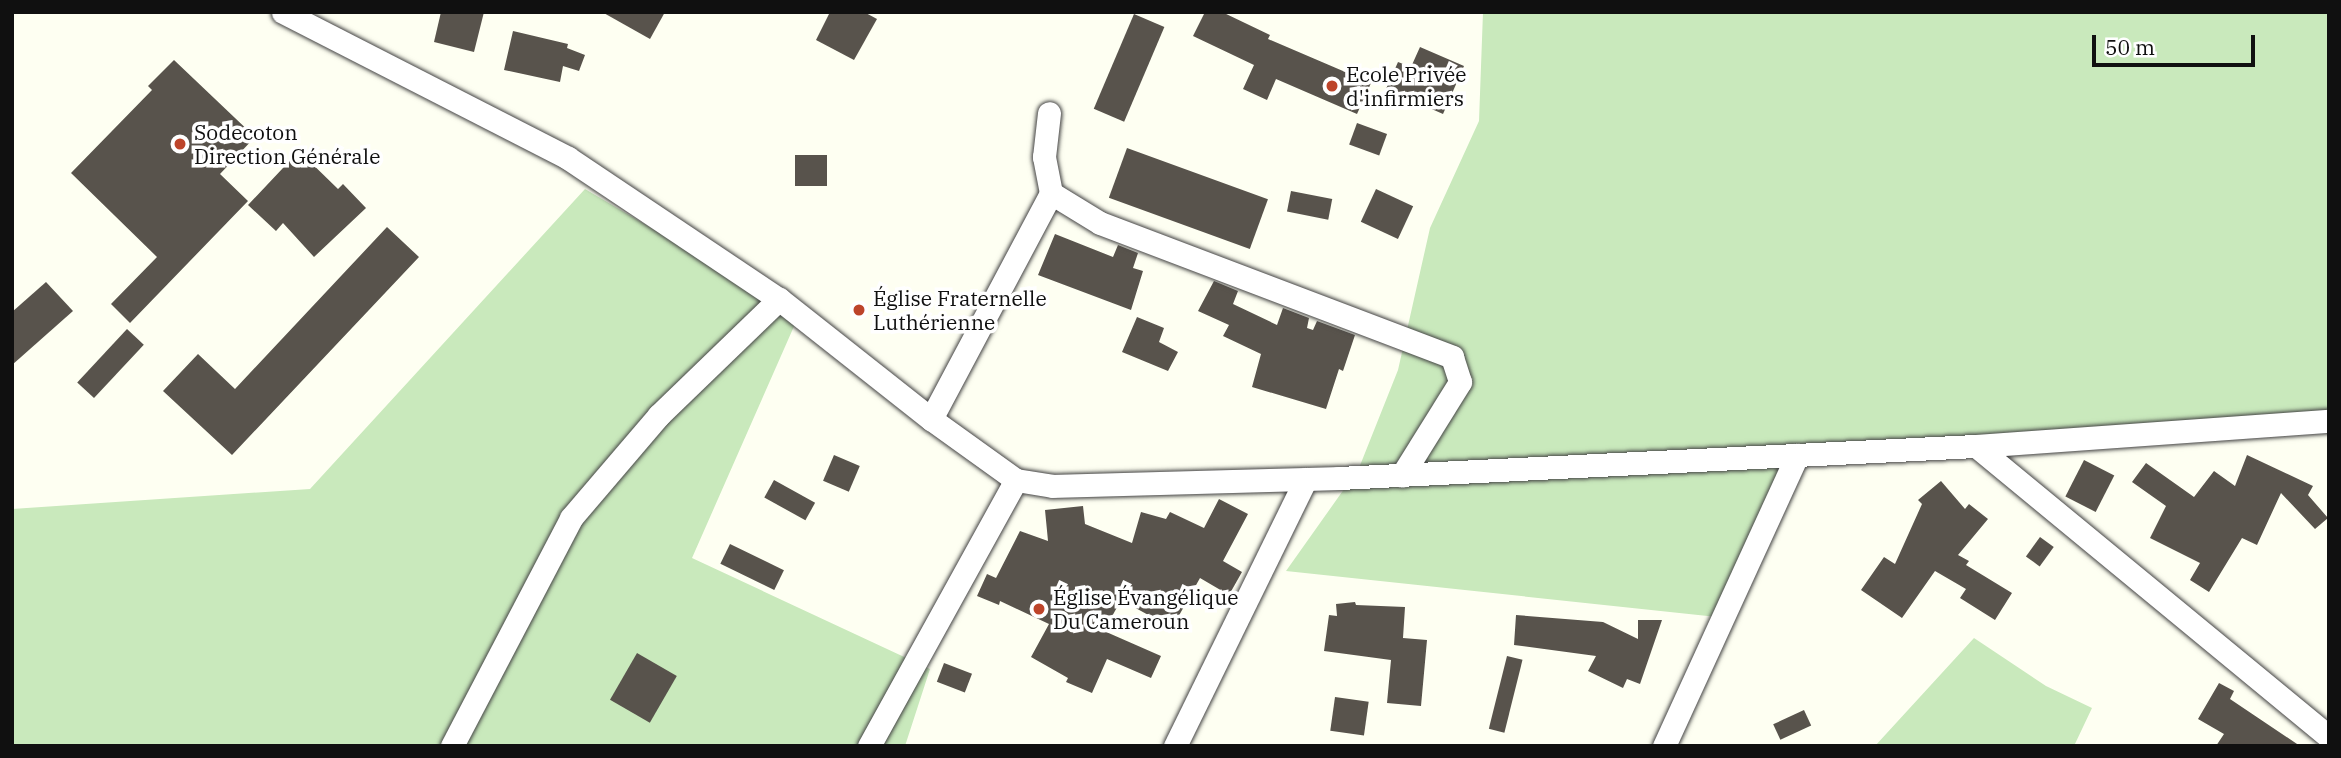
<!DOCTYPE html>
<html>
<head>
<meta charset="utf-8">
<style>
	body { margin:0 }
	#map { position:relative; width:2341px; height:758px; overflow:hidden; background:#fefff2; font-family:"IBM Plex Serif",serif }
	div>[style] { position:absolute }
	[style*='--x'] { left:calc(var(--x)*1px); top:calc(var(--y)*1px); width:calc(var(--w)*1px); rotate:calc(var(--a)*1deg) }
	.green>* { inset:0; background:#c9e9bc }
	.building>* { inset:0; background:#58534c; transform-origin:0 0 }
	.roads { filter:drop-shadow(0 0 2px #434343) drop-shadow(0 0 2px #434343) }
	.street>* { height:23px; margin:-11.5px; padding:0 11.5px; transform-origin:11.5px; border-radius:11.5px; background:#fff }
	.dots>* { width:19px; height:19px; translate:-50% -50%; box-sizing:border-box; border:4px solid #fff; border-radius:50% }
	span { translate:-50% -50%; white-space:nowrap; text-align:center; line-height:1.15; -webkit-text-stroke:7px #fff; paint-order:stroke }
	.poi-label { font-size:21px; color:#101010 }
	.left { translate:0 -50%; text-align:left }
	.frame { position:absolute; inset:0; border:14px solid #101010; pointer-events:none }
	.scale { position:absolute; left:2092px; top:35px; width:163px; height:32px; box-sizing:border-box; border:4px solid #101010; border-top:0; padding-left:9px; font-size:21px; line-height:24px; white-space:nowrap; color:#101010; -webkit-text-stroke:5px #fff; paint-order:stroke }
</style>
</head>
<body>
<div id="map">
	<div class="green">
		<i style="clip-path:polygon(1483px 12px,2329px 12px,2329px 422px,1796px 465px,1717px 617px,1286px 571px,1359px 468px,1398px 370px,1430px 228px,1479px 121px)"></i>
		<i style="clip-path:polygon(585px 189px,799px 315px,692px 558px,930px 669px,905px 746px,12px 746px,12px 509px,310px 489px)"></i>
		<i style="clip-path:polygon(1974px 638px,2046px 686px,2092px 708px,2074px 746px,1875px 746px)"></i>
	</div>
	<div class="building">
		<i style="clip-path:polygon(441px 12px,484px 12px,474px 52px,434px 42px)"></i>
		<i style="clip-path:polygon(602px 12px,665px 12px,650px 39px)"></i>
		<i style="clip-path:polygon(830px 12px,864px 12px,877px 19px,854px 60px,816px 40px)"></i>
		<i style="clip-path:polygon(1205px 12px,1222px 12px,1270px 35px,1268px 39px,1371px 83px,1357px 114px,1276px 79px,1267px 100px,1243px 89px,1254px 65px,1193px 36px)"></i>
		<i style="left:1134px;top:14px;width:33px;height:103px;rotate:23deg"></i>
		<i style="clip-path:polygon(513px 31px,568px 44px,567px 48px,585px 55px,579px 71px,563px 66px,560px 82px,504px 70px)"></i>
		<i style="clip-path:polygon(1420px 47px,1464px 66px,1443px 114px,1386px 89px,1398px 62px,1411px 67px)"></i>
		<i style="clip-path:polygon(174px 60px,255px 137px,220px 174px,248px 201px,130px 323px,111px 304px,157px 257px,71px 173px,152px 90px,148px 86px)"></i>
		<i style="left:1357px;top:123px;width:32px;height:23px;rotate:20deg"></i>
		<i style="left:1127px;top:148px;width:150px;height:53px;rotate:20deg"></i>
		<i style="clip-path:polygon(299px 151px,338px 189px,343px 184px,366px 208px,314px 257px,283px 223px,276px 231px,248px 205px)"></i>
		<i style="left:795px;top:155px;width:32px;height:31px"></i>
		<i style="left:1376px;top:189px;width:41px;height:36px;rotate:25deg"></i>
		<i style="left:1291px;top:191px;width:42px;height:21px;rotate:11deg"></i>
		<i style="clip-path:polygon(387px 227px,419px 257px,232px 455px,163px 391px,198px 354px,235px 389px)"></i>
		<i style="clip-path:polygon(1055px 234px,1113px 257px,1118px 245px,1138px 253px,1133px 268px,1143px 271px,1131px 310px,1038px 275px)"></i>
		<i style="clip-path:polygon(1214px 281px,1238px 291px,1233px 304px,1277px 325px,1283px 308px,1309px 318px,1307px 328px,1313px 330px,1317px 321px,1355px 335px,1343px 371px,1339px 369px,1326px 409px,1252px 387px,1261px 354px,1223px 336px,1229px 325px,1198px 311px)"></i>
		<i style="clip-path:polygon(46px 282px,73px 311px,12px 365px,12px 312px)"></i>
		<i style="clip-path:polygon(1137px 317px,1164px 328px,1159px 342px,1178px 352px,1168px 371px,1122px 352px)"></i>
		<i style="left:127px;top:329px;width:23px;height:73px;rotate:43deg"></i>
		<i style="left:834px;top:455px;width:28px;height:28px;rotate:23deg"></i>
		<i style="clip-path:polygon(2247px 455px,2313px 486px,2308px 495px,2328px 518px,2315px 529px,2281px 493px,2257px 545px,2242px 538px,2209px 592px,2190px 580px,2200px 563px,2150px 538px,2166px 506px,2132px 482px,2146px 463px,2194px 497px,2214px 471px,2235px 486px)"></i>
		<i style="left:2084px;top:460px;width:34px;height:41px;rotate:27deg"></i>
		<i style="left:774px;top:480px;width:47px;height:20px;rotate:29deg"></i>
		<i style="clip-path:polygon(1941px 481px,1965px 509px,1969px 504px,1988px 519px,1958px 555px,1969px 561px,1966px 565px,2012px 593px,1995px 620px,1960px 598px,1966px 589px,1935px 571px,1902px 618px,1861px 590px,1884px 557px,1895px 564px,1922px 504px,1918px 500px)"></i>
		<i style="clip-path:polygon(1219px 499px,1248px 514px,1223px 561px,1242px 572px,1229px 595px,1200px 578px,1172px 628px,1121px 600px,1104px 631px,1161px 656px,1151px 678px,1107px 659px,1092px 693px,1066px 682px,1068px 678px,1031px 657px,1049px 624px,1000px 601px,999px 605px,977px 596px,987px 574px,996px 578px,1020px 531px,1048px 541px,1045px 510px,1083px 506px,1085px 524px,1132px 543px,1141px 512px,1166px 519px,1170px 512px,1204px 528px)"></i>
		<i style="left:2040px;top:537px;width:17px;height:24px;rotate:36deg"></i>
		<i style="left:730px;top:544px;width:60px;height:22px;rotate:26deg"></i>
		<i style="clip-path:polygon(1355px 602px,1356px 605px,1405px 607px,1403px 638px,1427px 640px,1421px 706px,1387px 703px,1391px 660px,1324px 651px,1329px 615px,1337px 616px,1336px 604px)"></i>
		<i style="clip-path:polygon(1516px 615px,1603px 622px,1638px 639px,1638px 620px,1662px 620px,1640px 684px,1627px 679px,1623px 688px,1588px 671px,1596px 656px,1514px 645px)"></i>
		<i style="left:637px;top:653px;width:46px;height:54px;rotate:30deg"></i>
		<i style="left:1507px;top:656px;width:16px;height:75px;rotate:14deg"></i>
		<i style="left:944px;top:663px;width:30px;height:20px;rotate:21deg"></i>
		<i style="clip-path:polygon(2219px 683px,2234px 691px,2230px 699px,2300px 746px,2216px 746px,2224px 734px,2198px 719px)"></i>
		<i style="left:1335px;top:697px;width:34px;height:34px;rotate:8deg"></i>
		<i style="left:1804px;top:710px;width:17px;height:34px;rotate:65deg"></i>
	</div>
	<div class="roads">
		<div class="street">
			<i style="--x:283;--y:12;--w:320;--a:27.1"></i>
			<i style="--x:568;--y:158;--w:254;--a:33.8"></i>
			<i style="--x:779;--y:299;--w:194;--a:38.3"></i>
			<i style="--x:931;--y:419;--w:105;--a:35.7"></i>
			<i style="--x:1016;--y:480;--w:37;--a:9"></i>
			<i style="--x:1053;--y:486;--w:286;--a:-1.6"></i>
			<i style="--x:1339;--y:478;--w:638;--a:-2.88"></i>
			<i style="--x:1976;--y:446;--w:354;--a:-4.1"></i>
			<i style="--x:1051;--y:193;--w:57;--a:31.5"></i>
			<i style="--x:1100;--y:223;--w:377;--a:20.8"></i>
			<i style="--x:1452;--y:357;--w:26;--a:72"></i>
			<i style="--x:1460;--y:382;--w:110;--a:121.9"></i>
			<i style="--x:931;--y:419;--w:256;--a:-62"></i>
			<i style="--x:1051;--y:193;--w:37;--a:-101"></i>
			<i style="--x:1044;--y:157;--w:44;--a:-83.5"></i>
			<i style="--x:1976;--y:446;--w:457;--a:39.5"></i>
			<i style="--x:452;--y:746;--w:257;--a:-62.4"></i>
			<i style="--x:571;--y:518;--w:135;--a:-49.5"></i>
			<i style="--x:659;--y:415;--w:167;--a:-44"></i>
			<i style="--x:869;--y:746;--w:304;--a:-61.1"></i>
			<i style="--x:1175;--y:746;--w:297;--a:-63.9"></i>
			<i style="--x:1664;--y:746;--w:320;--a:-65.4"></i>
		</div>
	</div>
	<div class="dots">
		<i style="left:1332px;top:86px;background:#bd442a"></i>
		<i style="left:180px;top:144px;background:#bd442a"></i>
		<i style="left:859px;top:310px;background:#bd442a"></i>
		<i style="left:1039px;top:609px;background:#bd442a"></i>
	</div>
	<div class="poi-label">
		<span class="left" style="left:1346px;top:86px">Ecole Privée<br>d'infirmiers</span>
		<span class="left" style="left:194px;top:144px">Sodecoton<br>Direction Générale</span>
		<span class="left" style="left:873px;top:310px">Église Fraternelle<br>Luthérienne</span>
		<span class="left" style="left:1053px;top:609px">Église Évangélique<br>Du Cameroun</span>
	</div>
	<div class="frame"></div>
	<div class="scale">50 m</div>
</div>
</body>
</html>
